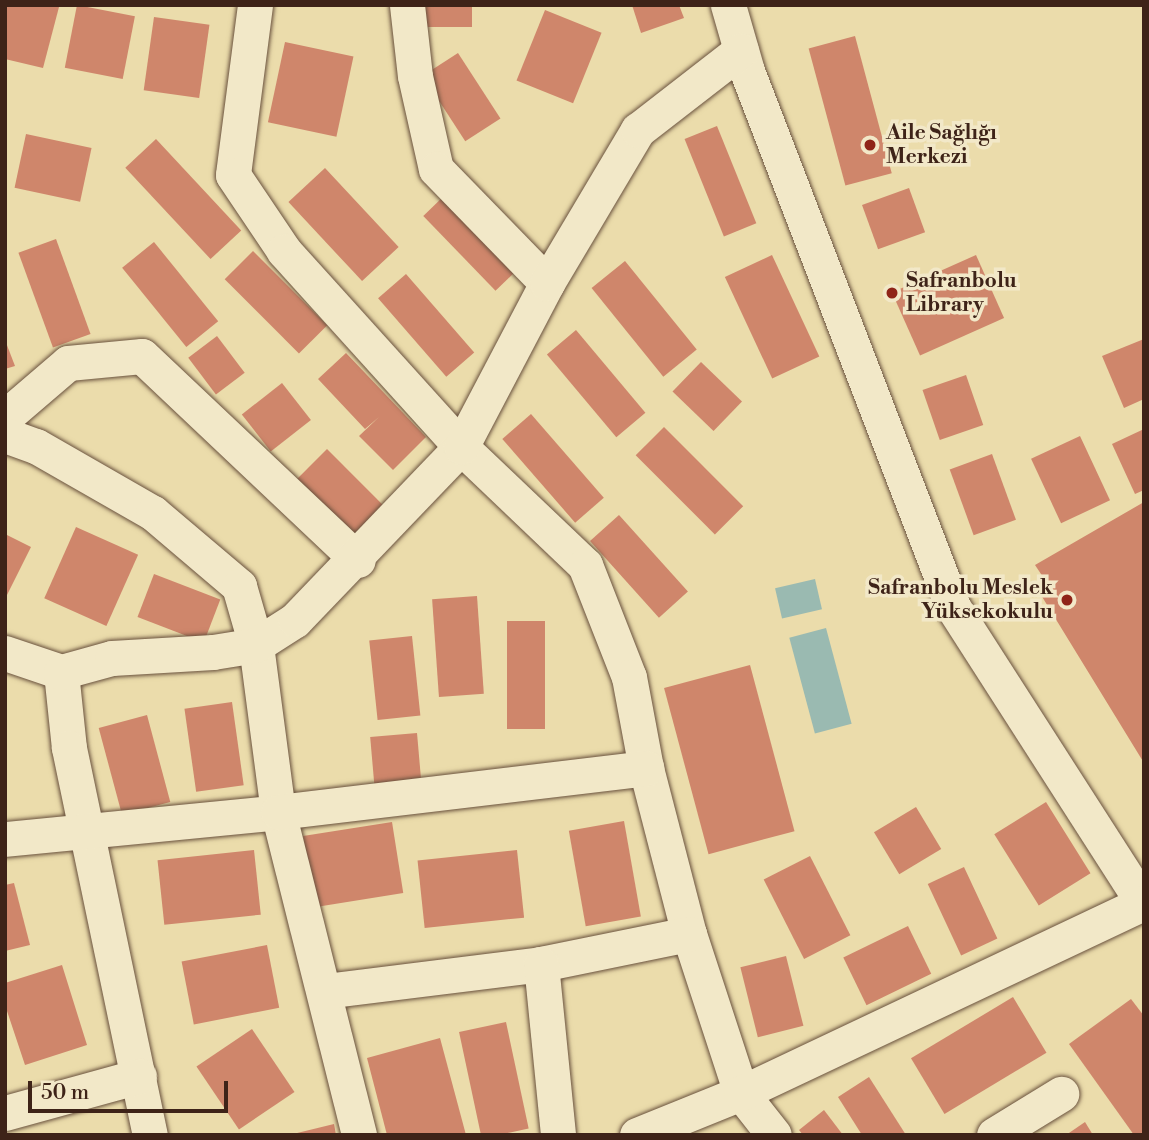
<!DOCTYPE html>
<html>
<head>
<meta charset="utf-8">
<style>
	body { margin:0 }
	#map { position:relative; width:1149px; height:1140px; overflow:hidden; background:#ebdcab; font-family:"Libre Bodoni",serif }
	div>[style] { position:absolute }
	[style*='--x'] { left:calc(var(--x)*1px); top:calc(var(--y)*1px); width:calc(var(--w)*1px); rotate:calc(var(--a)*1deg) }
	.water>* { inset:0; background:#9abab1; transform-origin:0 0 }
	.building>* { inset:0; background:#cf866b; transform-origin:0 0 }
	.roads { filter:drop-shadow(0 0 2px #69513d) drop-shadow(0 0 2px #69513d) }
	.minor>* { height:35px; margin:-17.5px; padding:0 17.5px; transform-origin:17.5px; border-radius:17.5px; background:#f2e8c8 }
	.dots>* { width:19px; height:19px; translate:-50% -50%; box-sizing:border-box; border:4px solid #f2e8c8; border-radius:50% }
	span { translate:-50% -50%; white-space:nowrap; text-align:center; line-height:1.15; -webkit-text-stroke:7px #f2e8c8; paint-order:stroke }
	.poi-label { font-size:21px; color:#3e2318; font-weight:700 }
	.left { translate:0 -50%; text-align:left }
	.right { translate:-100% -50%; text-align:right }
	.frame { position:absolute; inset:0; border:7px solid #3e2318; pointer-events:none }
	.scale { position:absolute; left:28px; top:1081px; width:200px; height:32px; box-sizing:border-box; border:4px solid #3e2318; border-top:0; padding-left:9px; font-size:21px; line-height:24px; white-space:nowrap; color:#3e2318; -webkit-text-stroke:5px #f2e8c8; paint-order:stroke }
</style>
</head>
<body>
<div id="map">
	<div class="water">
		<i style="left:815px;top:579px;width:31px;height:41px;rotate:77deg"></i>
		<i style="left:826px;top:628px;width:99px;height:38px;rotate:75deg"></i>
	</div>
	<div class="building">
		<i style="clip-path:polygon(5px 5px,59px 7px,43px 68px,5px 59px)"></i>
		<i style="left:77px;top:5px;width:59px;height:64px;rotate:11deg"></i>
		<i style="left:416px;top:5px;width:56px;height:22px"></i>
		<i style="clip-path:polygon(632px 5px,679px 5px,684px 18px,641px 33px)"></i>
		<i style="left:545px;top:10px;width:61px;height:76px;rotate:22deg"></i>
		<i style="left:154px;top:17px;width:56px;height:74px;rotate:8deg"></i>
		<i style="left:855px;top:36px;width:142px;height:48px;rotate:75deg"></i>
		<i style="left:285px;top:42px;width:70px;height:82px;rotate:12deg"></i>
		<i style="left:458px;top:53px;width:78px;height:42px;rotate:57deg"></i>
		<i style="left:717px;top:126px;width:105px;height:35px;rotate:68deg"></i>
		<i style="left:26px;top:134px;width:67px;height:55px;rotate:12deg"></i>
		<i style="left:156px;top:139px;width:125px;height:42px;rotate:47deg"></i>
		<i style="left:325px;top:168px;width:108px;height:50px;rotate:47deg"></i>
		<i style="left:909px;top:188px;width:47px;height:50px;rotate:70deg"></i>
		<i style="left:447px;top:193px;width:104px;height:33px;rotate:46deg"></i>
		<i style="left:56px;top:239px;width:101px;height:40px;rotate:70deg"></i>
		<i style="left:154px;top:242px;width:102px;height:41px;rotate:51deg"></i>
		<i style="left:253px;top:251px;width:105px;height:40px;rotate:45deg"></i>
		<i style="left:772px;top:255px;width:112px;height:52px;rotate:65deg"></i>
		<i style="left:976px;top:255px;width:69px;height:92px;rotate:66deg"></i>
		<i style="left:625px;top:261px;width:114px;height:43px;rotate:51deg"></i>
		<i style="left:406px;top:274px;width:104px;height:37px;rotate:49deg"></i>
		<i style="left:576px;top:330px;width:108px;height:38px;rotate:50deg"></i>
		<i style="left:217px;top:336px;width:46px;height:36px;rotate:53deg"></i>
		<i style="clip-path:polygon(1144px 339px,1144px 399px,1124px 408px,1102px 356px)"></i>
		<i style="clip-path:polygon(5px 340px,15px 366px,5px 369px)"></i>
		<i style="clip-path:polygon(346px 353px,426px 437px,393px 470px,359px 436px,379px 417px,365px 429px,318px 379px)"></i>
		<i style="left:701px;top:362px;width:57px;height:41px;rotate:44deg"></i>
		<i style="left:966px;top:375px;width:53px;height:46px;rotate:71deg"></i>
		<i style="left:282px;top:383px;width:47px;height:51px;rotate:52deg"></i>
		<i style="left:531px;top:414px;width:111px;height:38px;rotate:49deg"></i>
		<i style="left:664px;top:427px;width:112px;height:40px;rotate:45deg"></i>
		<i style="clip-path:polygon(1144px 429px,1144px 490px,1135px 494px,1112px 444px)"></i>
		<i style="left:1080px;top:436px;width:71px;height:54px;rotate:65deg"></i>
		<i style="left:327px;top:449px;width:84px;height:42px;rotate:45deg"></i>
		<i style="left:992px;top:454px;width:70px;height:45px;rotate:70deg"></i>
		<i style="clip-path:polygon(1144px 502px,1144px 763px,1041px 595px,1051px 589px,1035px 565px)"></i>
		<i style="left:619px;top:515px;width:103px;height:39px;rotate:48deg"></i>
		<i style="left:76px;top:527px;width:68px;height:78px;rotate:24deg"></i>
		<i style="clip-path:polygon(5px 534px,31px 547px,5px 599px)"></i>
		<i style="left:154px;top:574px;width:71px;height:46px;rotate:21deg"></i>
		<i style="left:477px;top:596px;width:98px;height:45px;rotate:86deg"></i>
		<i style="left:507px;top:621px;width:38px;height:108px"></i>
		<i style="left:412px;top:636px;width:80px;height:43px;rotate:84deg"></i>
		<i style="left:750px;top:665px;width:172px;height:89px;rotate:75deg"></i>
		<i style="left:232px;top:702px;width:84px;height:48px;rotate:82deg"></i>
		<i style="left:147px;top:715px;width:90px;height:50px;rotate:75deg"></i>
		<i style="left:417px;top:733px;width:48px;height:47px;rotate:85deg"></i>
		<i style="left:1046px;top:802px;width:84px;height:61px;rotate:58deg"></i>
		<i style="left:916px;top:807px;width:49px;height:49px;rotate:59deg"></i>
		<i style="left:624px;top:821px;width:97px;height:56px;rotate:80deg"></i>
		<i style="left:392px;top:822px;width:72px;height:90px;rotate:81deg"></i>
		<i style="left:254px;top:850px;width:65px;height:97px;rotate:84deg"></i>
		<i style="left:517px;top:850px;width:68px;height:100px;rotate:84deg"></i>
		<i style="left:810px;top:856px;width:89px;height:52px;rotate:63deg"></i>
		<i style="left:964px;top:867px;width:79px;height:40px;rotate:65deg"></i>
		<i style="clip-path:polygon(14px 883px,30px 945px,5px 951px,5px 885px)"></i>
		<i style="left:908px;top:926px;width:53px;height:72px;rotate:64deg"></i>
		<i style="left:267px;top:945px;width:64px;height:87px;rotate:79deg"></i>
		<i style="left:786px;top:956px;width:72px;height:47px;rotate:76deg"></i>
		<i style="clip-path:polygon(62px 965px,87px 1045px,25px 1065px,5px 1005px,5px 983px)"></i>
		<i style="left:1013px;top:997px;width:65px;height:119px;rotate:59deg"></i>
		<i style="clip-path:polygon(1131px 999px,1144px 1016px,1144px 1135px,1134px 1135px,1069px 1044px)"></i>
		<i style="left:506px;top:1022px;width:109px;height:48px;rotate:78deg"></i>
		<i style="left:252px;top:1029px;width:76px;height:67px;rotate:56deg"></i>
		<i style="clip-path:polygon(440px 1038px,466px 1135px,387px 1135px,367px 1058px)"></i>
		<i style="clip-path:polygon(869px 1077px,906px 1135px,862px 1135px,838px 1097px)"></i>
		<i style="clip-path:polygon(824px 1110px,843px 1135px,803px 1135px,799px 1130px)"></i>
		<i style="clip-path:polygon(1085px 1122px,1093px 1135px,1066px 1135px)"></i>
		<i style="clip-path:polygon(334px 1124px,336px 1135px,293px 1135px,293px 1134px)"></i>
	</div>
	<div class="roads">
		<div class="minor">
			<i style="--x:255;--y:5;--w:171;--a:97.4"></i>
			<i style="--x:233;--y:175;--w:92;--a:56.1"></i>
			<i style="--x:284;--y:251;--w:264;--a:47.9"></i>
			<i style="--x:461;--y:447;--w:171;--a:43.6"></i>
			<i style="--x:585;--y:565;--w:120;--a:68.6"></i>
			<i style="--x:629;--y:677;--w:93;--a:79.4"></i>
			<i style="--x:646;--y:768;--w:171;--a:75.5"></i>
			<i style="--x:689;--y:934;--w:167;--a:71.9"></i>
			<i style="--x:741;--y:1093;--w:53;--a:51.8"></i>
			<i style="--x:407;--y:5;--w:71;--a:83.6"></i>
			<i style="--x:415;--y:76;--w:95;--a:77.3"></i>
			<i style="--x:436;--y:169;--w:159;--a:45.8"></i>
			<i style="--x:728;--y:5;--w:69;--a:73.9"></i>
			<i style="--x:747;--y:71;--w:574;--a:68.98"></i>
			<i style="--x:953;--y:607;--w:353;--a:57.3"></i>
			<i style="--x:5;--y:417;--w:83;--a:-40.6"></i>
			<i style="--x:68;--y:363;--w:74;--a:-5.4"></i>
			<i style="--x:142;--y:356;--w:297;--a:43.4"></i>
			<i style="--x:5;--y:435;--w:33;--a:20"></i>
			<i style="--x:36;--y:446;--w:135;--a:29.8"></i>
			<i style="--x:153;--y:513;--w:113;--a:40.3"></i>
			<i style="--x:239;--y:586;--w:61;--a:73.9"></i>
			<i style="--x:256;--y:645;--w:168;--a:82.5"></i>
			<i style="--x:278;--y:812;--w:333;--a:75.9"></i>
			<i style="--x:5;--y:653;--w:59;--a:18.7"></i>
			<i style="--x:61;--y:672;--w:76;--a:84"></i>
			<i style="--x:69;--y:748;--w:395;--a:78.2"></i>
			<i style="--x:61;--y:672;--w:53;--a:-15.4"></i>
			<i style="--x:112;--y:658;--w:101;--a:-3.4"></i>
			<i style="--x:213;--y:652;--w:44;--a:-9.2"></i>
			<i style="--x:256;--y:645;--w:46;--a:-32.7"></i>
			<i style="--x:295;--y:620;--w:240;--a:-46.2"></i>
			<i style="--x:461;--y:447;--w:185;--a:-62.3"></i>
			<i style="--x:547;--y:283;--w:178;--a:-59.3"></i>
			<i style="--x:638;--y:130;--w:130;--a:-37.8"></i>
			<i style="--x:5;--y:839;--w:274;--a:-5.6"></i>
			<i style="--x:278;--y:812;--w:371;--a:-6.8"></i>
			<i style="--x:541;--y:964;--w:151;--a:-11.5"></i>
			<i style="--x:325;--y:991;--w:218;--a:-7.1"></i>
			<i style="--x:541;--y:964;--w:172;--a:84.3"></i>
			<i style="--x:5;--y:1113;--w:139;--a:-15.4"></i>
			<i style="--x:637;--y:1135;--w:112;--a:-22"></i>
			<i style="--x:741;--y:1093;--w:445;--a:-25.3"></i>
			<i style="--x:994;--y:1135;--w:79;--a:-31.5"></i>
		</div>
	</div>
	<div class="dots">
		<i style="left:870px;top:145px;background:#8f2418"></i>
		<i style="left:892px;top:293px;background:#8f2418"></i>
		<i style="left:1067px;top:600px;background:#8f2418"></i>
	</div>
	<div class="poi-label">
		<span class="left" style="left:886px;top:145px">Aile Sağlığı<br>Merkezi</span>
		<span class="left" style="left:906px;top:293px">Safranbolu<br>Library</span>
		<span class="right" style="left:1053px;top:600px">Safranbolu Meslek<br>Yüksekokulu</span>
	</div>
	<div class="frame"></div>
	<div class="scale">50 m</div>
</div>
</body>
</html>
